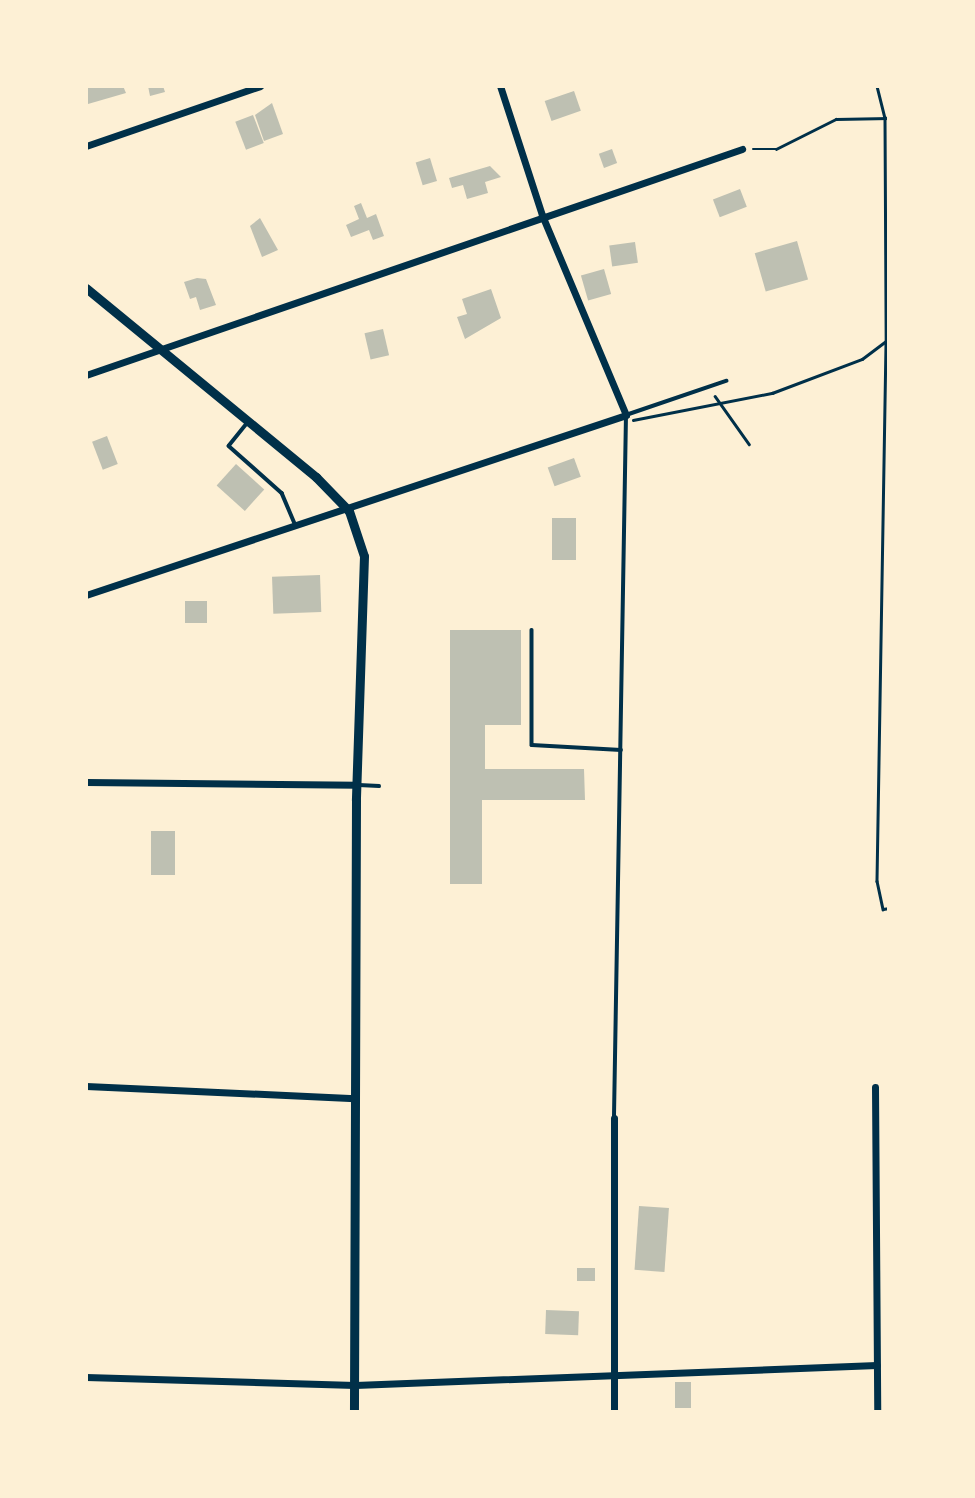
<!DOCTYPE html>
<html>
<head>
<meta charset="utf-8">
<style>
	body { margin:0 }
	#map { position:relative; width:975px; height:1498px; overflow:hidden; background:#fdf0d5; font-family:Ubuntu,sans-serif }
	div>[style] { position:absolute }
	[style*='--x'] { left:calc(var(--x)*1px); top:calc(var(--y)*1px); width:calc(var(--w)*1px); rotate:calc(var(--a)*1deg) }
	.building>* { inset:0; background:#bec0b2; transform-origin:0 0 }
	.path>* { height:2.5px; margin:-1.25px; padding:0 1.25px; transform-origin:1.25px; border-radius:1.25px; background:#003049 }
	.service>* { height:3.5px; margin:-1.75px; padding:0 1.75px; transform-origin:1.75px; border-radius:1.75px; background:#003049 }
	.minor>* { height:7px; margin:-3.5px; padding:0 3.5px; transform-origin:3.5px; border-radius:3.5px; background:#003049 }
	.tertiary>* { height:9px; margin:-4.5px; padding:0 4.5px; transform-origin:4.5px; border-radius:4.5px; background:#003049 }
	span { translate:-50% -50%; white-space:nowrap; text-align:center; line-height:1.15; -webkit-text-stroke:5px #fdf0d5; paint-order:stroke }
	.frame { position:absolute; inset:0; border:88px solid #fdf0d5; pointer-events:none }
</style>
</head>
<body>
<div id="map">
	<div class="building">
		<i style="clip-path:polygon(86px 86px,123px 86px,126px 93px,88px 104px)"></i>
		<i style="clip-path:polygon(148px 86px,163px 86px,165px 92px,150px 96px)"></i>
		<i style="left:574px;top:91px;width:21px;height:31px;rotate:71deg"></i>
		<i style="clip-path:polygon(272px 103px,283px 134px,264px 141px,255px 115px)"></i>
		<i style="left:253px;top:115px;width:30px;height:19px;rotate:69deg"></i>
		<i style="left:612px;top:149px;width:15px;height:14px;rotate:70deg"></i>
		<i style="left:430px;top:158px;width:24px;height:15px;rotate:73deg"></i>
		<i style="clip-path:polygon(490px 166px,501px 177px,485px 182px,488px 193px,467px 199px,463px 185px,452px 188px,449px 178px)"></i>
		<i style="left:740px;top:189px;width:19px;height:29px;rotate:69deg"></i>
		<i style="clip-path:polygon(361px 203px,367px 218px,376px 214px,384px 236px,373px 240px,369px 230px,351px 237px,346px 225px,359px 219px,354px 206px)"></i>
		<i style="clip-path:polygon(260px 218px,278px 250px,262px 257px,250px 226px)"></i>
		<i style="left:797px;top:241px;width:40px;height:44px;rotate:74deg"></i>
		<i style="left:635px;top:242px;width:21px;height:26px;rotate:82deg"></i>
		<i style="left:604px;top:269px;width:26px;height:24px;rotate:74deg"></i>
		<i style="clip-path:polygon(197px 278px,206px 279px,216px 305px,200px 310px,196px 297px,190px 299px,184px 282px)"></i>
		<i style="clip-path:polygon(491px 289px,501px 318px,465px 339px,457px 317px,467px 314px,462px 299px)"></i>
		<i style="left:383px;top:329px;width:27px;height:19px;rotate:77deg"></i>
		<i style="left:107px;top:436px;width:30px;height:16px;rotate:69deg"></i>
		<i style="left:574px;top:458px;width:20px;height:28px;rotate:70deg"></i>
		<i style="left:236px;top:464px;width:38px;height:29px;rotate:42deg"></i>
		<i style="left:552px;top:518px;width:24px;height:42px"></i>
		<i style="left:320px;top:575px;width:37px;height:48px;rotate:88deg"></i>
		<i style="left:185px;top:601px;width:22px;height:22px"></i>
		<i style="clip-path:polygon(450px 630px,521px 630px,521px 725px,485px 725px,485px 769px,584px 769px,585px 800px,482px 800px,482px 884px,450px 884px)"></i>
		<i style="left:151px;top:831px;width:24px;height:44px"></i>
		<i style="left:639px;top:1206px;width:30px;height:64px;rotate:4deg"></i>
		<i style="left:577px;top:1268px;width:18px;height:13px"></i>
		<i style="left:546px;top:1310px;width:33px;height:24px;rotate:2deg"></i>
		<i style="left:675px;top:1382px;width:16px;height:26px"></i>
	</div>
	<div class="path">
		<i style="--x:877;--y:86;--w:32;--a:76"></i>
		<i style="--x:885;--y:117;--w:227;--a:89.7"></i>
		<i style="--x:886;--y:344;--w:537;--a:90.96"></i>
		<i style="--x:877;--y:881;--w:29;--a:78"></i>
		<i style="--x:883;--y:909;--w:6;--a:-9"></i>
		<i style="--x:753;--y:149;--w:23;--a:0"></i>
		<i style="--x:776;--y:149;--w:67;--a:-26.6"></i>
		<i style="--x:836;--y:119;--w:53;--a:-1.1"></i>
		<i style="--x:715;--y:396;--w:59;--a:54.7"></i>
		<i style="--x:633;--y:420;--w:142;--a:-11"></i>
		<i style="--x:772;--y:393;--w:96;--a:-20.7"></i>
		<i style="--x:862;--y:359;--w:34;--a:-37"></i>
	</div>
	<div class="service">
		<i style="--x:247;--y:424;--w:28;--a:129"></i>
		<i style="--x:229;--y:446;--w:71;--a:41.6"></i>
		<i style="--x:282;--y:493;--w:36;--a:67"></i>
		<i style="--x:532;--y:630;--w:115;--a:90"></i>
		<i style="--x:532;--y:745;--w:89;--a:3.2"></i>
		<i style="--x:359;--y:785;--w:20;--a:3"></i>
		<i style="--x:614;--y:1116;--w:701;--a:-89.02"></i>
		<i style="--x:626;--y:415;--w:106;--a:-18.8"></i>
	</div>
	<div class="minor">
		<i style="--x:86;--y:146;--w:184;--a:-19"></i>
		<i style="--x:86;--y:375;--w:694;--a:-19.01"></i>
		<i style="--x:86;--y:595;--w:569;--a:-18.43"></i>
		<i style="--x:626;--y:415;--w:217;--a:-112.8"></i>
		<i style="--x:542;--y:215;--w:136;--a:-108"></i>
		<i style="--x:86;--y:782;--w:271;--a:0.6"></i>
		<i style="--x:86;--y:1086;--w:269;--a:2.6"></i>
		<i style="--x:875;--y:1087;--w:325;--a:89.6"></i>
		<i style="--x:614;--y:1118;--w:294;--a:90"></i>
		<i style="--x:86;--y:1377;--w:269;--a:1.7"></i>
		<i style="--x:355;--y:1385;--w:522;--a:-2.19"></i>
	</div>
	<div class="tertiary">
		<i style="--x:86;--y:288;--w:298;--a:39.4"></i>
		<i style="--x:316;--y:477;--w:47;--a:45.9"></i>
		<i style="--x:349;--y:511;--w:47;--a:71.6"></i>
		<i style="--x:364;--y:556;--w:244;--a:91.9"></i>
		<i style="--x:356;--y:800;--w:612;--a:90.19"></i>
	</div>
	<div class="frame"></div>
</div>
</body>
</html>
